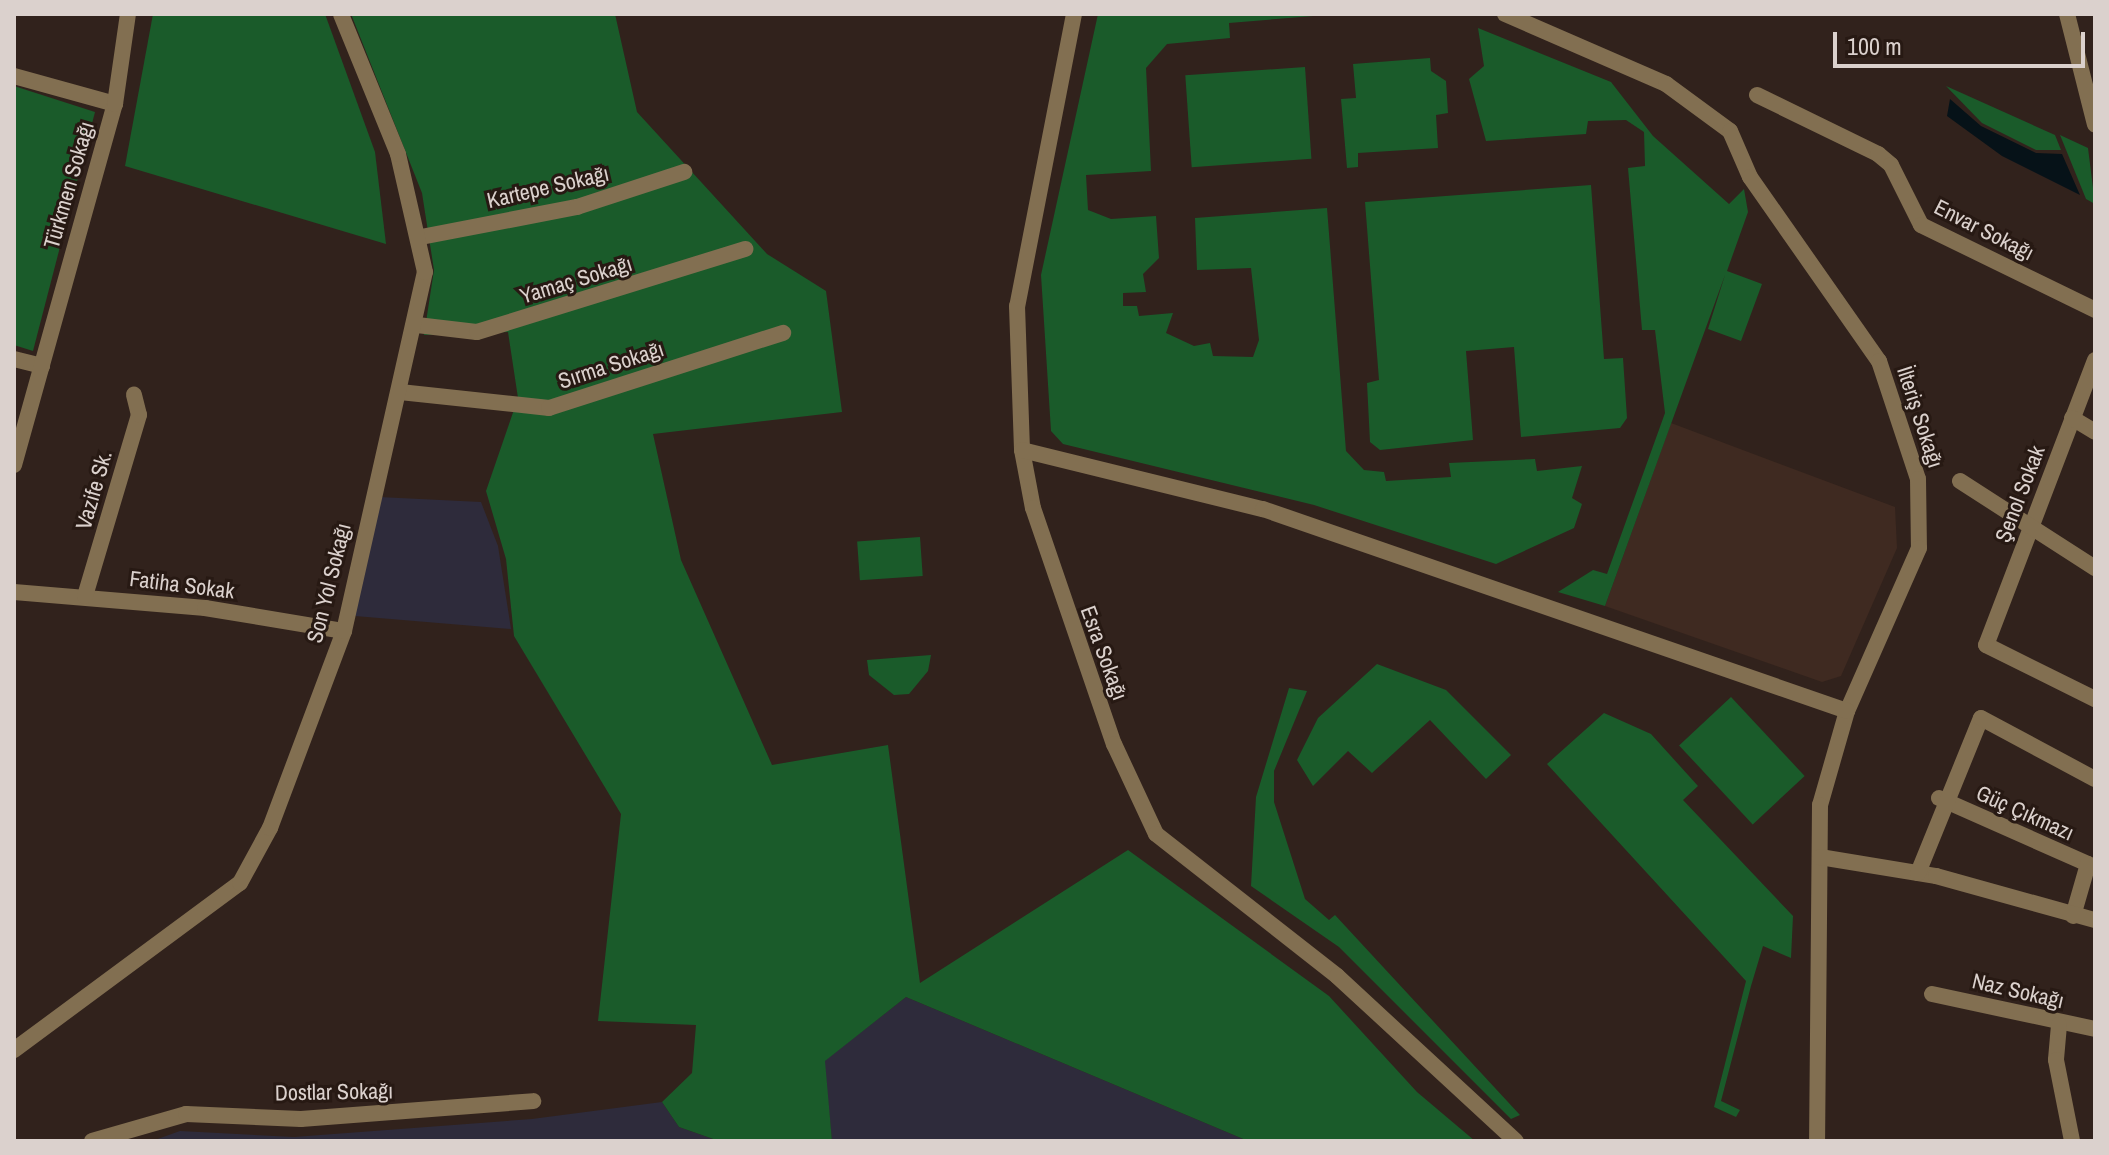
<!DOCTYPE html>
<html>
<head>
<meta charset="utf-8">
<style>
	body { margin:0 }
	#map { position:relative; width:2109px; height:1155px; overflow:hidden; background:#31221c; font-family:"Archivo Narrow",sans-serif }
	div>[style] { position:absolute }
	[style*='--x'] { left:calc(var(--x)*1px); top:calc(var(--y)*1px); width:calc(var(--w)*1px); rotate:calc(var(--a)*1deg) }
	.industrial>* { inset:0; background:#2e2b3b }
	.built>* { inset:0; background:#3f2a21 }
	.green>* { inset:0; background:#1a5b2a; transform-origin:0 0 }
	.water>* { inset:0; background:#061218 }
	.minor>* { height:16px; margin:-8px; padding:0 8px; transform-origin:8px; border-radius:8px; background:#826f51 }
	span { translate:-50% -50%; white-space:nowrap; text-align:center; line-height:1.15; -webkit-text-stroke:6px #271913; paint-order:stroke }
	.street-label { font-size:22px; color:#dbd1cd }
	.frame { position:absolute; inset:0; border:16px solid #dbd1cd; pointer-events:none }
	.scale { position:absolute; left:1833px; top:32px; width:252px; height:36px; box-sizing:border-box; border:4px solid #dbd1cd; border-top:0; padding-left:10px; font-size:24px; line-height:28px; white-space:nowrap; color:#dbd1cd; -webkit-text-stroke:6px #271913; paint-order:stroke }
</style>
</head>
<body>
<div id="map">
	<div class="industrial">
		<i style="clip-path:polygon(379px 497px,481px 502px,498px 546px,511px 629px,355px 616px)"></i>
		<i style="clip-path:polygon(906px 997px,1248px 1141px,832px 1141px,824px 1061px)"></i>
		<i style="clip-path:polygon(662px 1102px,679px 1127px,719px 1141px,152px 1141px,180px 1131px,294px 1137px,532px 1119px)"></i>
	</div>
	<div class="built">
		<i style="clip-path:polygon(1671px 423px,1895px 507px,1897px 548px,1841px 676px,1822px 682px,1605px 606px)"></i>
	</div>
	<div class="green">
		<i style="clip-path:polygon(153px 14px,325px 14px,375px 152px,386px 244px,125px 166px)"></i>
		<i style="clip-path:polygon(351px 14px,615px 14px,637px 112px,767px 254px,826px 291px,842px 412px,653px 434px,681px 560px,772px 765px,888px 745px,920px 983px,1128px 850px,1329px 996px,1417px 1092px,1475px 1141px,1248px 1141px,906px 997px,825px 1061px,832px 1141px,719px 1141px,679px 1127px,662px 1102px,692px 1073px,696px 1025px,598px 1021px,621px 814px,514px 636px,506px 559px,486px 491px,518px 398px,508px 332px,424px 335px,434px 270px,422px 193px)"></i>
		<i style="clip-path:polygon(1098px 14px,1338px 14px,1229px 23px,1230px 38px,1167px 44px,1146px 68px,1151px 171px,1086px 175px,1088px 210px,1111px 219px,1156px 216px,1159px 258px,1143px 274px,1146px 292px,1123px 293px,1123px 306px,1137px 306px,1139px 316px,1173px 313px,1166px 333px,1194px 346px,1210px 343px,1213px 356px,1253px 357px,1259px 340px,1251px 268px,1197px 270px,1195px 218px,1327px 208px,1346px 451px,1364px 470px,1384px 472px,1386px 481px,1451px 477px,1449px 463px,1535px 459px,1537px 471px,1582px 466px,1572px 498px,1582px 504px,1574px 528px,1496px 564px,1314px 505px,1063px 444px,1051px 431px,1041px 275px)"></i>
		<i style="clip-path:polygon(1478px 28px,1611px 82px,1653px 136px,1729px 204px,1744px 189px,1748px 212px,1727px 271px,1762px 284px,1741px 341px,1708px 329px,1725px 275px,1605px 606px,1558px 592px,1593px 570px,1607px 574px,1665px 413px,1655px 330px,1642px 330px,1628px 168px,1645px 166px,1644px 132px,1626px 120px,1588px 121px,1586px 134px,1486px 141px,1469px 79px,1484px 66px)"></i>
		<i style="clip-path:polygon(1430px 58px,1431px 71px,1446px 81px,1448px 113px,1436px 115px,1438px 148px,1358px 153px,1358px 167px,1347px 168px,1341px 99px,1356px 98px,1353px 64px)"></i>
		<i style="left:1305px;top:67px;width:92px;height:120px;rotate:86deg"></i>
		<i style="clip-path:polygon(14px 86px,95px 112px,33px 351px,14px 345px)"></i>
		<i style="clip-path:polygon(1946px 86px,2055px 135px,2061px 150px,2036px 150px,1982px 123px)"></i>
		<i style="clip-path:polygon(2060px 135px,2088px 148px,2095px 204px,2086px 199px)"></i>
		<i style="clip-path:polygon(1591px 185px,1604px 359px,1623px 358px,1627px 418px,1620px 428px,1521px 437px,1514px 347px,1466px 351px,1473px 440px,1380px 450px,1370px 442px,1367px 383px,1379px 380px,1365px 202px)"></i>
		<i style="left:920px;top:537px;width:39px;height:63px;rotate:86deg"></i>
		<i style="clip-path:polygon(931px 655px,928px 671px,909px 694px,894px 695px,869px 675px,867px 660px)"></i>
		<i style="clip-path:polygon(1377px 664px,1446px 690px,1511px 755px,1486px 779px,1430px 720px,1372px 773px,1348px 751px,1313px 786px,1297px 760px,1318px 718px)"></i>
		<i style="clip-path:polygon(1289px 688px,1307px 691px,1274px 771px,1274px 802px,1305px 899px,1329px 920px,1335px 915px,1520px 1115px,1511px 1119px,1339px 947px,1251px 886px,1256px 797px)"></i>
		<i style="left:1731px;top:697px;width:108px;height:71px;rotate:47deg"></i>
		<i style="clip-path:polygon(1604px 713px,1651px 734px,1698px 786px,1683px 800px,1793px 916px,1791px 958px,1763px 946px,1751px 986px,1721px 1101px,1740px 1110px,1736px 1117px,1714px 1107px,1746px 981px,1547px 764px)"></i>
	</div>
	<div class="water">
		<i style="clip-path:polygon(1950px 99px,1981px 126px,2036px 153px,2062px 154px,2080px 195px,2002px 156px,1947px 116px)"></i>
	</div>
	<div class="minor">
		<i style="--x:1074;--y:14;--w:298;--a:101"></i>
		<i style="--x:1017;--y:306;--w:144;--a:88"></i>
		<i style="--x:1022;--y:450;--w:59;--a:79.3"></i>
		<i style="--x:1033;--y:508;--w:250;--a:71.1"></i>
		<i style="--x:1114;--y:744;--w:99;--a:65"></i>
		<i style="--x:1156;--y:834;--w:230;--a:38.1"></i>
		<i style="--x:1337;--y:976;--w:243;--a:42.7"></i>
		<i style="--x:1505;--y:14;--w:176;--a:23.5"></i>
		<i style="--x:1666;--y:84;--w:79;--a:36.3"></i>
		<i style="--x:1730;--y:131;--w:50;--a:66.5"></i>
		<i style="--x:1750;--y:177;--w:225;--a:55"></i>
		<i style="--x:1879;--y:361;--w:124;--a:71.7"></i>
		<i style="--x:1918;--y:479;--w:69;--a:89.2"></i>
		<i style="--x:1919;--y:548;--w:178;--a:113.8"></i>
		<i style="--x:1847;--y:711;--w:98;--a:106"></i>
		<i style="--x:1820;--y:805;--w:336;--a:90.5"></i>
		<i style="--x:2067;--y:14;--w:114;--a:75.8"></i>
		<i style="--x:14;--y:76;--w:105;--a:15.5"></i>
		<i style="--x:1757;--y:95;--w:135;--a:26"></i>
		<i style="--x:1878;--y:154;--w:17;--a:40"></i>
		<i style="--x:1891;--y:165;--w:67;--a:63.4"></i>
		<i style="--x:1921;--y:225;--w:194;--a:26"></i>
		<i style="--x:421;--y:237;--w:159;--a:-10.9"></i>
		<i style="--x:577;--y:207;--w:113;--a:-18.1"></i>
		<i style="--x:417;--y:325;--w:60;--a:6.7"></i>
		<i style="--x:477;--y:332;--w:281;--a:-17.2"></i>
		<i style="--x:14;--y:359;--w:29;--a:14"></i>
		<i style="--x:2095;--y:360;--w:305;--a:110.9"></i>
		<i style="--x:1986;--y:645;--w:122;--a:26.4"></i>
		<i style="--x:400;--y:392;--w:150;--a:6.1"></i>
		<i style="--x:549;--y:408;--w:246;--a:-17.8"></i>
		<i style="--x:2072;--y:418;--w:27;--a:31"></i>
		<i style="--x:1022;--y:450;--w:248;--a:13.8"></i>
		<i style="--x:1263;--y:509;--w:618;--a:19.08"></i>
		<i style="--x:14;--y:465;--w:375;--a:-74.4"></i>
		<i style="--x:115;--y:104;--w:91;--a:-81.8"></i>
		<i style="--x:1960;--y:481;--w:161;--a:32.8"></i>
		<i style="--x:14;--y:592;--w:192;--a:4.8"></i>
		<i style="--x:205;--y:608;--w:141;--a:9.4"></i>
		<i style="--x:85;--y:596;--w:189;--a:-73.4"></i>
		<i style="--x:139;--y:415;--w:21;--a:-104"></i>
		<i style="--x:1939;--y:798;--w:163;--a:23.9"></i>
		<i style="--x:2088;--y:864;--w:54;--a:106.1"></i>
		<i style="--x:1820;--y:857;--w:118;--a:9.3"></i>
		<i style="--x:1936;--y:876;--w:165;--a:15.5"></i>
		<i style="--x:1918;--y:873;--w:167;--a:-67.9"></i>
		<i style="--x:1981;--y:718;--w:129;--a:28.2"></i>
		<i style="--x:1932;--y:994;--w:167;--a:12.1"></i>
		<i style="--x:2059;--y:1025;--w:35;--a:95"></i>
		<i style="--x:2056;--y:1060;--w:83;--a:78.8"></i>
		<i style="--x:14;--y:1050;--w:281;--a:-36.5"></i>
		<i style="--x:240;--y:883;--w:63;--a:-61.4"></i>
		<i style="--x:270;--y:828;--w:210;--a:-69.4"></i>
		<i style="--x:344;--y:631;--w:368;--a:-77.3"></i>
		<i style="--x:425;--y:272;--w:121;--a:-102.9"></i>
		<i style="--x:398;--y:154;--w:151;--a:-112.2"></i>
		<i style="--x:92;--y:1141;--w:98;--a:-16"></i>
		<i style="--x:186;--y:1114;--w:115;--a:2.5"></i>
		<i style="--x:301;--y:1119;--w:233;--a:-4.4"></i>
	</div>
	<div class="street-label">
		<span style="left:69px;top:185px;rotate:-74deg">Türkmen Sokağı</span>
		<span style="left:548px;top:187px;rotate:-13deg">Kartepe Sokağı</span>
		<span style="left:1984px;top:230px;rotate:27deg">Envar Sokağı</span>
		<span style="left:576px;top:280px;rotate:-17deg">Yamaç Sokağı</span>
		<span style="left:611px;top:365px;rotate:-18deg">Sırma Sokağı</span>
		<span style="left:1920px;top:417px;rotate:72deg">İlteriş Sokağı</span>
		<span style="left:94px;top:490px;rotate:-74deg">Vazife Sk.</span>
		<span style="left:2020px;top:494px;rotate:-69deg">Şenol Sokak</span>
		<span style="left:329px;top:583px;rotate:-76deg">Son Yol Sokağı</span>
		<span style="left:182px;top:585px;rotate:7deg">Fatiha Sokak</span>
		<span style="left:1104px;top:653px;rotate:70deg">Esra Sokağı</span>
		<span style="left:2025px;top:813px;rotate:24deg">Güç Çıkmazı</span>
		<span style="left:2018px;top:991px;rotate:13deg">Naz Sokağı</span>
		<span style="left:334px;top:1092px;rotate:-1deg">Dostlar Sokağı</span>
	</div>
	<div class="frame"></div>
	<div class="scale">100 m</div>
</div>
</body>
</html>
